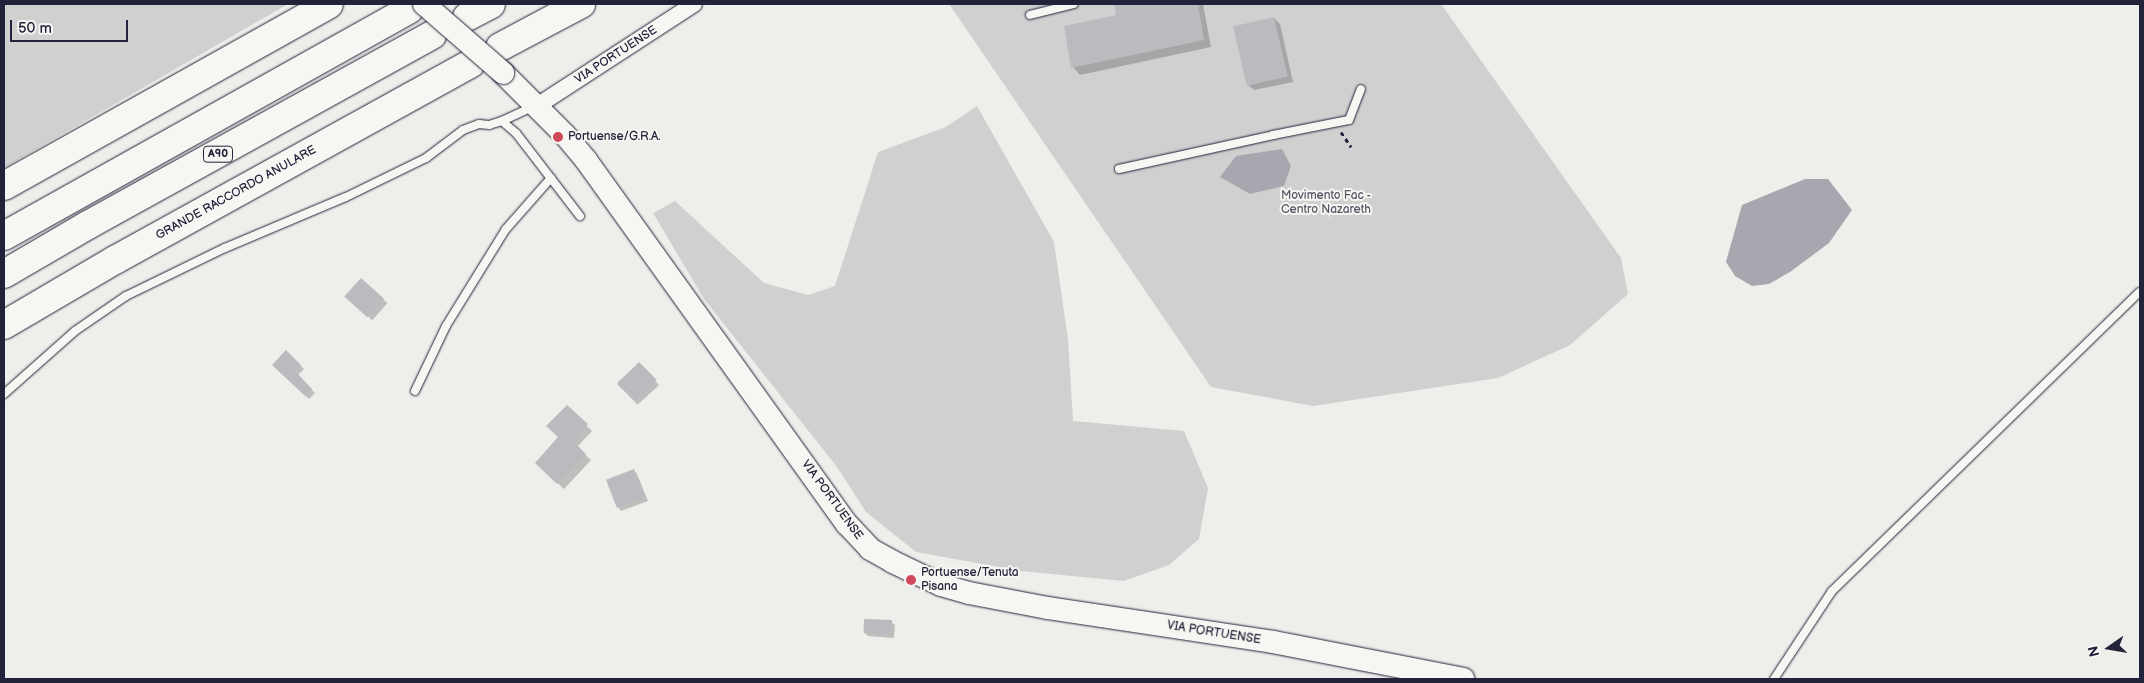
<!DOCTYPE html>
<html>
<head>
<meta charset="utf-8">
<style>
	body { margin:0 }
	#map { position:relative; width:2144px; height:683px; overflow:hidden; background:#eeeeeb; font-family:"Balsamiq Sans",sans-serif }
	div>[style] { position:absolute }
	[style*='--x'] { left:calc(var(--x)*1px); top:calc(var(--y)*1px); width:calc(var(--w)*1px); rotate:calc(var(--a)*1deg) }
	.green>* { inset:0; background:#d0d0d1 }
	.water>* { inset:0; background:#a7a7af }
	.shadow>* { inset:0; background:#0003; transform-origin:0 0 }
	.building>* { inset:0; background:#bbbbbf; transform-origin:0 0 }
	.path>* { height:3px; margin-top:-1.5px; transform-origin:0; background:repeating-linear-gradient(90deg,#22223b 0 4px,transparent 0 8px) }
	.roads { filter:drop-shadow(0 0 1px #22223b) drop-shadow(0 0 1px #22223b) }
	.service>* { height:8px; margin:-4px; padding:0 4px; transform-origin:4px; border-radius:4px; background:#f6f6f2 }
	.minor>* { height:16px; margin:-8px; padding:0 8px; transform-origin:8px; border-radius:8px; background:#f6f6f2 }
	.secondary>* { height:22px; margin:-11px; padding:0 11px; transform-origin:11px; border-radius:11px; background:#f6f6f2 }
	.motorway>* { height:28px; margin:-14px; padding:0 14px; transform-origin:14px; border-radius:14px; background:#f6f6f2 }
	.bridges { filter:drop-shadow(0 0 1px #22223b) drop-shadow(0 0 1px #22223b) }
	.secondary-bridge>* { height:22px; margin:-11px; padding:0 11px; transform-origin:11px; border-radius:11px; background:#f6f6f2 }
	.dots>* { width:14px; height:14px; translate:-50% -50%; box-sizing:border-box; border:2px solid #f6f6f2; border-radius:50% }
	span { translate:-50% -50%; white-space:nowrap; text-align:center; line-height:1.15; -webkit-text-stroke:4px #f6f6f2; paint-order:stroke }
	.shield-label span { padding:1px 4px; background:#f6f6f2; border:1px solid; border-radius:4px; -webkit-text-stroke-width:0 }
	.shield-label { font-size:11px; color:#22223b; font-weight:700 }
	.street-label { font-size:12px; color:#22223b }
	.poi-label { font-size:12px; color:#22223b }
	.left { translate:0 -50%; text-align:left }
	.park-label { font-size:12px; color:#565668 }
	.frame { position:absolute; inset:0; border:5px solid #22223b; pointer-events:none }
	.north { position:absolute; left:2084px; top:623px; width:50px; height:50px; -webkit-text-stroke:4px #f6f6f2; paint-order:stroke; rotate:257deg; font-size:14px; font-weight:700; line-height:20px; text-align:center; color:#22223b }
	.north::after { content:''; display:block; margin:auto; width:18px; height:22px; background:#22223b; clip-path:polygon(50% 0,100% 100%,50% 72%,0 100%) }
	.scale { position:absolute; left:10px; top:20px; width:118px; height:22px; box-sizing:border-box; border:2px solid #22223b; border-top:0; padding-left:6px; font-size:15px; line-height:18px; white-space:nowrap; color:#22223b; -webkit-text-stroke:4px #f6f6f2; paint-order:stroke }
</style>
</head>
<body>
<div id="map">
	<div class="green">
		<i style="clip-path:polygon(4px 4px,288px 4px,4px 168px)"></i>
		<i style="clip-path:polygon(949px 4px,1441px 4px,1621px 258px,1628px 294px,1570px 345px,1498px 378px,1313px 406px,1211px 387px)"></i>
		<i style="clip-path:polygon(977px 106px,1054px 242px,1068px 339px,1073px 421px,1184px 431px,1208px 488px,1199px 539px,1169px 565px,1124px 581px,1021px 571px,916px 552px,866px 512px,837px 467px,704px 299px,653px 213px,675px 201px,764px 283px,808px 295px,835px 286px,878px 152px,946px 127px)"></i>
	</div>
	<div class="water">
		<i style="clip-path:polygon(1282px 149px,1291px 166px,1284px 186px,1250px 194px,1220px 177px,1236px 156px)"></i>
		<i style="clip-path:polygon(1805px 179px,1828px 179px,1852px 210px,1829px 243px,1790px 272px,1769px 284px,1752px 286px,1735px 276px,1726px 262px,1742px 205px)"></i>
	</div>
	<div class="shadow">
		<i style="clip-path:polygon(1115px 4px,1203px 4px,1211px 47px,1080px 75px,1073px 67px,1118px 16px)"></i>
		<i style="clip-path:polygon(1274px 18px,1280px 24px,1293px 82px,1254px 90px,1248px 85px)"></i>
		<i style="left:361px;top:280px;width:35px;height:23px;rotate:41deg"></i>
		<i style="clip-path:polygon(286px 352px,304px 369px,298px 375px,315px 393px,309px 399px,274px 365px)"></i>
		<i style="left:639px;top:363px;width:30px;height:29px;rotate:48deg"></i>
		<i style="clip-path:polygon(567px 406px,592px 431px,577px 447px,591px 460px,564px 489px,536px 463px,560px 438px)"></i>
		<i style="clip-path:polygon(634px 470px,637px 474px,648px 501px,621px 511px,618px 507px)"></i>
		<i style="clip-path:polygon(891px 622px,895px 625px,894px 638px,868px 636px,865px 633px)"></i>
	</div>
	<div class="building">
		<i style="clip-path:polygon(1114px 4px,1198px 4px,1204px 40px,1071px 68px,1064px 26px,1116px 15px)"></i>
		<i style="left:1274px;top:17px;width:61px;height:42px;rotate:77deg"></i>
		<i style="left:361px;top:278px;width:31px;height:25px;rotate:42deg"></i>
		<i style="clip-path:polygon(286px 350px,301px 365px,295px 371px,312px 389px,305px 396px,272px 365px)"></i>
		<i style="left:639px;top:362px;width:25px;height:31px;rotate:45deg"></i>
		<i style="clip-path:polygon(567px 405px,588px 424px,573px 441px,586px 454px,557px 484px,535px 463px,558px 437px,546px 426px)"></i>
		<i style="left:634px;top:469px;width:30px;height:30px;rotate:69deg"></i>
		<i style="left:864px;top:619px;width:28px;height:14px;rotate:2deg"></i>
	</div>
	<div class="path">
		<i style="--x:1341;--y:132;--w:18;--a:56"></i>
	</div>
	<div class="roads">
		<div class="service">
			<i style="--x:1030;--y:15;--w:45;--a:-14"></i>
			<i style="--x:502;--y:121;--w:18;--a:41"></i>
			<i style="--x:516;--y:133;--w:105;--a:52.4"></i>
			<i style="--x:1119;--y:169;--w:158;--a:-12.4"></i>
			<i style="--x:1273;--y:135;--w:77;--a:-11.2"></i>
			<i style="--x:1349;--y:120;--w:33;--a:-69"></i>
			<i style="--x:415;--y:391;--w:72;--a:-64.5"></i>
			<i style="--x:446;--y:326;--w:114;--a:-58.3"></i>
			<i style="--x:506;--y:229;--w:68;--a:-48.6"></i>
			<i style="--x:4;--y:394;--w:95;--a:-41.6"></i>
			<i style="--x:75;--y:331;--w:62;--a:-34.5"></i>
			<i style="--x:126;--y:296;--w:110;--a:-25.9"></i>
			<i style="--x:225;--y:248;--w:131;--a:-22.9"></i>
			<i style="--x:346;--y:197;--w:89;--a:-26"></i>
			<i style="--x:426;--y:158;--w:46;--a:-37.1"></i>
			<i style="--x:463;--y:130;--w:17;--a:-21"></i>
			<i style="--x:479;--y:124;--w:10;--a:6"></i>
			<i style="--x:489;--y:125;--w:14;--a:-17"></i>
			<i style="--x:502;--y:121;--w:33;--a:-25"></i>
			<i style="--x:1774;--y:679;--w:105;--a:-56.6"></i>
			<i style="--x:1832;--y:591;--w:429;--a:-44.2"></i>
		</div>
		<div class="minor">
			<i style="--x:537;--y:106;--w:187;--a:-33"></i>
		</div>
		<div class="secondary">
			<i style="--x:503;--y:73;--w:88;--a:45"></i>
			<i style="--x:565;--y:135;--w:33;--a:50"></i>
			<i style="--x:586;--y:160;--w:448;--a:54.4"></i>
			<i style="--x:847;--y:524;--w:34;--a:47"></i>
			<i style="--x:870;--y:549;--w:26;--a:29"></i>
			<i style="--x:893;--y:562;--w:53;--a:25.6"></i>
			<i style="--x:941;--y:585;--w:29;--a:16"></i>
			<i style="--x:969;--y:593;--w:80;--a:10.8"></i>
			<i style="--x:1048;--y:608;--w:228;--a:8.6"></i>
			<i style="--x:1273;--y:642;--w:194;--a:11"></i>
		</div>
		<div class="motorway">
			<i style="--x:467;--y:17;--w:27;--a:-28"></i>
			<i style="--x:500;--y:47;--w:92;--a:-28"></i>
			<i style="--x:4;--y:186;--w:372;--a:-29.2"></i>
			<i style="--x:4;--y:236;--w:464;--a:-29.2"></i>
			<i style="--x:4;--y:274;--w:97;--a:-30.3"></i>
			<i style="--x:88;--y:225;--w:393;--a:-28.9"></i>
			<i style="--x:4;--y:325;--w:129;--a:-30.4"></i>
			<i style="--x:115;--y:260;--w:406;--a:-28.9"></i>
		</div>
	</div>
	<div class="bridges">
		<div class="secondary-bridge">
			<i style="--x:424;--y:4;--w:105;--a:41.1"></i>
		</div>
	</div>
	<div class="dots">
		<i style="left:558px;top:137px;background:#d1495b"></i>
		<i style="left:911px;top:580px;background:#d1495b"></i>
	</div>
	<div class="shield-label">
		<span style="left:218px;top:154px">A90</span>
	</div>
	<div class="street-label">
		<span style="left:616px;top:55px;rotate:-33deg">VIA PORTUENSE</span>
		<span style="left:236px;top:193px;rotate:-29deg">GRANDE RACCORDO ANULARE</span>
		<span style="left:832px;top:500px;rotate:54deg">VIA PORTUENSE</span>
		<span style="left:1214px;top:633px;rotate:9deg">VIA PORTUENSE</span>
	</div>
	<div class="poi-label">
		<span class="left" style="left:568px;top:137px">Portuense/G.R.A.</span>
		<span class="left" style="left:921px;top:580px">Portuense/Tenuta<br>Pisana</span>
	</div>
	<div class="park-label">
		<span style="left:1326px;top:203px">Movimento Fac -<br>Centro Nazareth</span>
	</div>
	<div class="frame"></div>
	<div class="north">N</div>
	<div class="scale">50 m</div>
</div>
</body>
</html>
